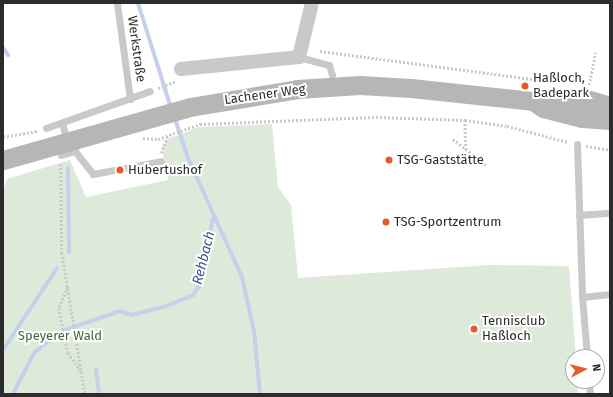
<!DOCTYPE html>
<html>
<head>
<meta charset="utf-8">
<style>
	body { margin:0 }
	#map { position:relative; width:613px; height:397px; overflow:hidden; background:#fff; font-family:"Fira Sans",sans-serif }
	div>[style] { position:absolute }
	[style*='--x'] { left:calc(var(--x)*1px); top:calc(var(--y)*1px); width:calc(var(--w)*1px); rotate:calc(var(--a)*1deg) }
	.green>* { inset:0; background:#ddeada }
	.stream>* { height:4px; margin:-2px; padding:0 2px; transform-origin:2px; border-radius:2px; background:#c5d0eb }
	.path>* { height:2.5px; margin-top:-1.25px; transform-origin:0; background:repeating-linear-gradient(90deg,#c9c9c9 0 2px,transparent 0 4px) }
	.lane>* { height:7px; margin:-3.5px; padding:0 3.5px; transform-origin:3.5px; border-radius:3.5px; background:#c9c9c9 }
	.street>* { height:14px; margin:-7px; padding:0 7px; transform-origin:7px; border-radius:7px; background:#c9c9c9 }
	.secondary>* { height:19px; margin:-9.5px; padding:0 9.5px; transform-origin:9.5px; border-radius:9.5px; background:#b6b6b6 }
	.dots>* { width:11px; height:11px; translate:-50% -50%; box-sizing:border-box; border:2px solid #fff; border-radius:50% }
	span { translate:-50% -50%; white-space:nowrap; text-align:center; line-height:1.15; -webkit-text-stroke:4px #fff; paint-order:stroke }
	.street-label { font-size:13px; color:#2c2c2c }
	.poi-label { font-size:13px; color:#2c2c2c }
	.left { translate:0 -50%; text-align:left }
	.park-label { font-size:13px; color:#41683a }
	.water-label { font-size:14px; color:#3b548e; font-style:italic }
	.frame { position:absolute; inset:0; border:4px solid #2c2c2c; pointer-events:none }
	.north { position:absolute; left:565px; top:349px; width:40px; height:40px; box-sizing:border-box; background:#fff; border:1px solid #ababab; border-radius:50%; rotate:83deg; font-size:11px; font-weight:700; line-height:16px; text-align:center; color:#2c2c2c }
	.north::after { content:''; display:block; margin:auto; width:14px; height:18px; background:#e55a2d; clip-path:polygon(50% 0,100% 100%,50% 72%,0 100%) }
</style>
</head>
<body>
<div id="map">
	<div class="green">
		<i style="clip-path:polygon(272px 124px,278px 187px,291px 205px,298px 278px,489px 265px,569px 266px,576px 357px,573px 357px,573px 381px,577px 381px,578px 394px,3px 394px,3px 192px,7px 179px,70px 160px,86px 197px,168px 180px,162px 148px,168px 139px,199px 127px)"></i>
	</div>
	<div class="stream">
		<i style="--x:138;--y:3;--w:110;--a:72.6"></i>
		<i style="--x:3;--y:48;--w:9;--a:54"></i>
		<i style="--x:174;--y:116;--w:44;--a:71.6"></i>
		<i style="--x:188;--y:158;--w:131;--a:65.6"></i>
		<i style="--x:242;--y:277;--w:55;--a:77.5"></i>
		<i style="--x:254;--y:331;--w:63;--a:84.6"></i>
		<i style="--x:68;--y:168;--w:84;--a:89.3"></i>
		<i style="--x:3;--y:350;--w:98;--a:-56.6"></i>
		<i style="--x:96;--y:369;--w:25;--a:83"></i>
		<i style="--x:13;--y:394;--w:46;--a:-62.9"></i>
		<i style="--x:34;--y:353;--w:33;--a:-40"></i>
		<i style="--x:59;--y:332;--w:65;--a:-19"></i>
		<i style="--x:120;--y:311;--w:12;--a:20"></i>
		<i style="--x:131;--y:315;--w:34;--a:-14"></i>
		<i style="--x:164;--y:307;--w:31;--a:-22"></i>
		<i style="--x:193;--y:295;--w:11;--a:-56"></i>
		<i style="--x:199;--y:286;--w:69;--a:-78.4"></i>
	</div>
	<div class="path">
		<i style="--x:320;--y:51;--w:229;--a:7.5"></i>
		<i style="--x:589;--y:85;--w:33;--a:-79"></i>
		<i style="--x:158;--y:88;--w:19;--a:-21"></i>
		<i style="--x:465;--y:120;--w:29;--a:88"></i>
		<i style="--x:3;--y:137;--w:36;--a:-10"></i>
		<i style="--x:143;--y:138;--w:15;--a:4"></i>
		<i style="--x:158;--y:139;--w:45;--a:-19.7"></i>
		<i style="--x:200;--y:124;--w:176;--a:-2.3"></i>
		<i style="--x:376;--y:117;--w:89;--a:1.9"></i>
		<i style="--x:465;--y:120;--w:42;--a:8.1"></i>
		<i style="--x:507;--y:126;--w:63;--a:14.7"></i>
		<i style="--x:453;--y:139;--w:42;--a:38.2"></i>
		<i style="--x:586;--y:146;--w:24;--a:9"></i>
		<i style="--x:161;--y:153;--w:17;--a:-69"></i>
		<i style="--x:61;--y:164;--w:89;--a:89.4"></i>
		<i style="--x:62;--y:253;--w:143;--a:80.7"></i>
		<i style="--x:68;--y:287;--w:23;--a:113"></i>
		<i style="--x:59;--y:308;--w:46;--a:78.7"></i>
		<i style="--x:68;--y:353;--w:22;--a:54"></i>
	</div>
	<div class="lane">
		<i style="--x:117;--y:3;--w:97;--a:82.3"></i>
		<i style="--x:299;--y:57;--w:31;--a:15"></i>
		<i style="--x:329;--y:65;--w:10;--a:73"></i>
		<i style="--x:62;--y:123;--w:19;--a:74"></i>
		<i style="--x:67;--y:141;--w:42;--a:51.8"></i>
		<i style="--x:93;--y:174;--w:69;--a:-10.8"></i>
		<i style="--x:46;--y:128;--w:110;--a:-19.6"></i>
		<i style="--x:577;--y:144;--w:153;--a:88.1"></i>
		<i style="--x:582;--y:297;--w:60;--a:85.2"></i>
		<i style="--x:61;--y:155;--w:15;--a:-16"></i>
		<i style="--x:579;--y:215;--w:31;--a:-4"></i>
		<i style="--x:582;--y:297;--w:28;--a:-6"></i>
		<i style="--x:589;--y:381;--w:13;--a:86"></i>
	</div>
	<div class="street">
		<i style="--x:181;--y:69;--w:119;--a:-5.8"></i>
		<i style="--x:299;--y:57;--w:56;--a:-76.5"></i>
	</div>
	<div class="secondary">
		<i style="--x:533;--y:101;--w:12;--a:35"></i>
		<i style="--x:543;--y:108;--w:40;--a:14.4"></i>
		<i style="--x:582;--y:118;--w:28;--a:4"></i>
		<i style="--x:3;--y:160;--w:194;--a:-15.8"></i>
		<i style="--x:190;--y:107;--w:109;--a:-9.5"></i>
		<i style="--x:297;--y:89;--w:63;--a:-3.6"></i>
		<i style="--x:360;--y:85;--w:51;--a:3.4"></i>
		<i style="--x:411;--y:88;--w:123;--a:6.1"></i>
		<i style="--x:533;--y:101;--w:10;--a:-17"></i>
		<i style="--x:543;--y:98;--w:43;--a:1.3"></i>
		<i style="--x:586;--y:99;--w:25;--a:16"></i>
	</div>
	<div class="dots">
		<i style="left:525px;top:86px;background:#e55a2d"></i>
		<i style="left:389px;top:160px;background:#e55a2d"></i>
		<i style="left:120px;top:170px;background:#e55a2d"></i>
		<i style="left:386px;top:222px;background:#e55a2d"></i>
		<i style="left:474px;top:329px;background:#e55a2d"></i>
	</div>
	<div class="street-label">
		<span style="left:136px;top:49px;rotate:82deg">Werkstraße</span>
		<span style="left:265px;top:95px;rotate:-8deg">Lachener Weg</span>
	</div>
	<div class="poi-label">
		<span class="left" style="left:533px;top:86px">Haßloch,<br>Badepark</span>
		<span class="left" style="left:397px;top:160px">TSG-Gaststätte</span>
		<span class="left" style="left:128px;top:170px">Hubertushof</span>
		<span class="left" style="left:394px;top:222px">TSG-Sportzentrum</span>
		<span class="left" style="left:482px;top:329px">Tennisclub<br>Haßloch</span>
	</div>
	<div class="park-label">
		<span style="left:60px;top:336px">Speyerer Wald</span>
	</div>
	<div class="water-label">
		<span style="left:204px;top:258px;rotate:-76deg">Rehbach</span>
	</div>
	<div class="frame"></div>
	<div class="north">N</div>
</div>
</body>
</html>
